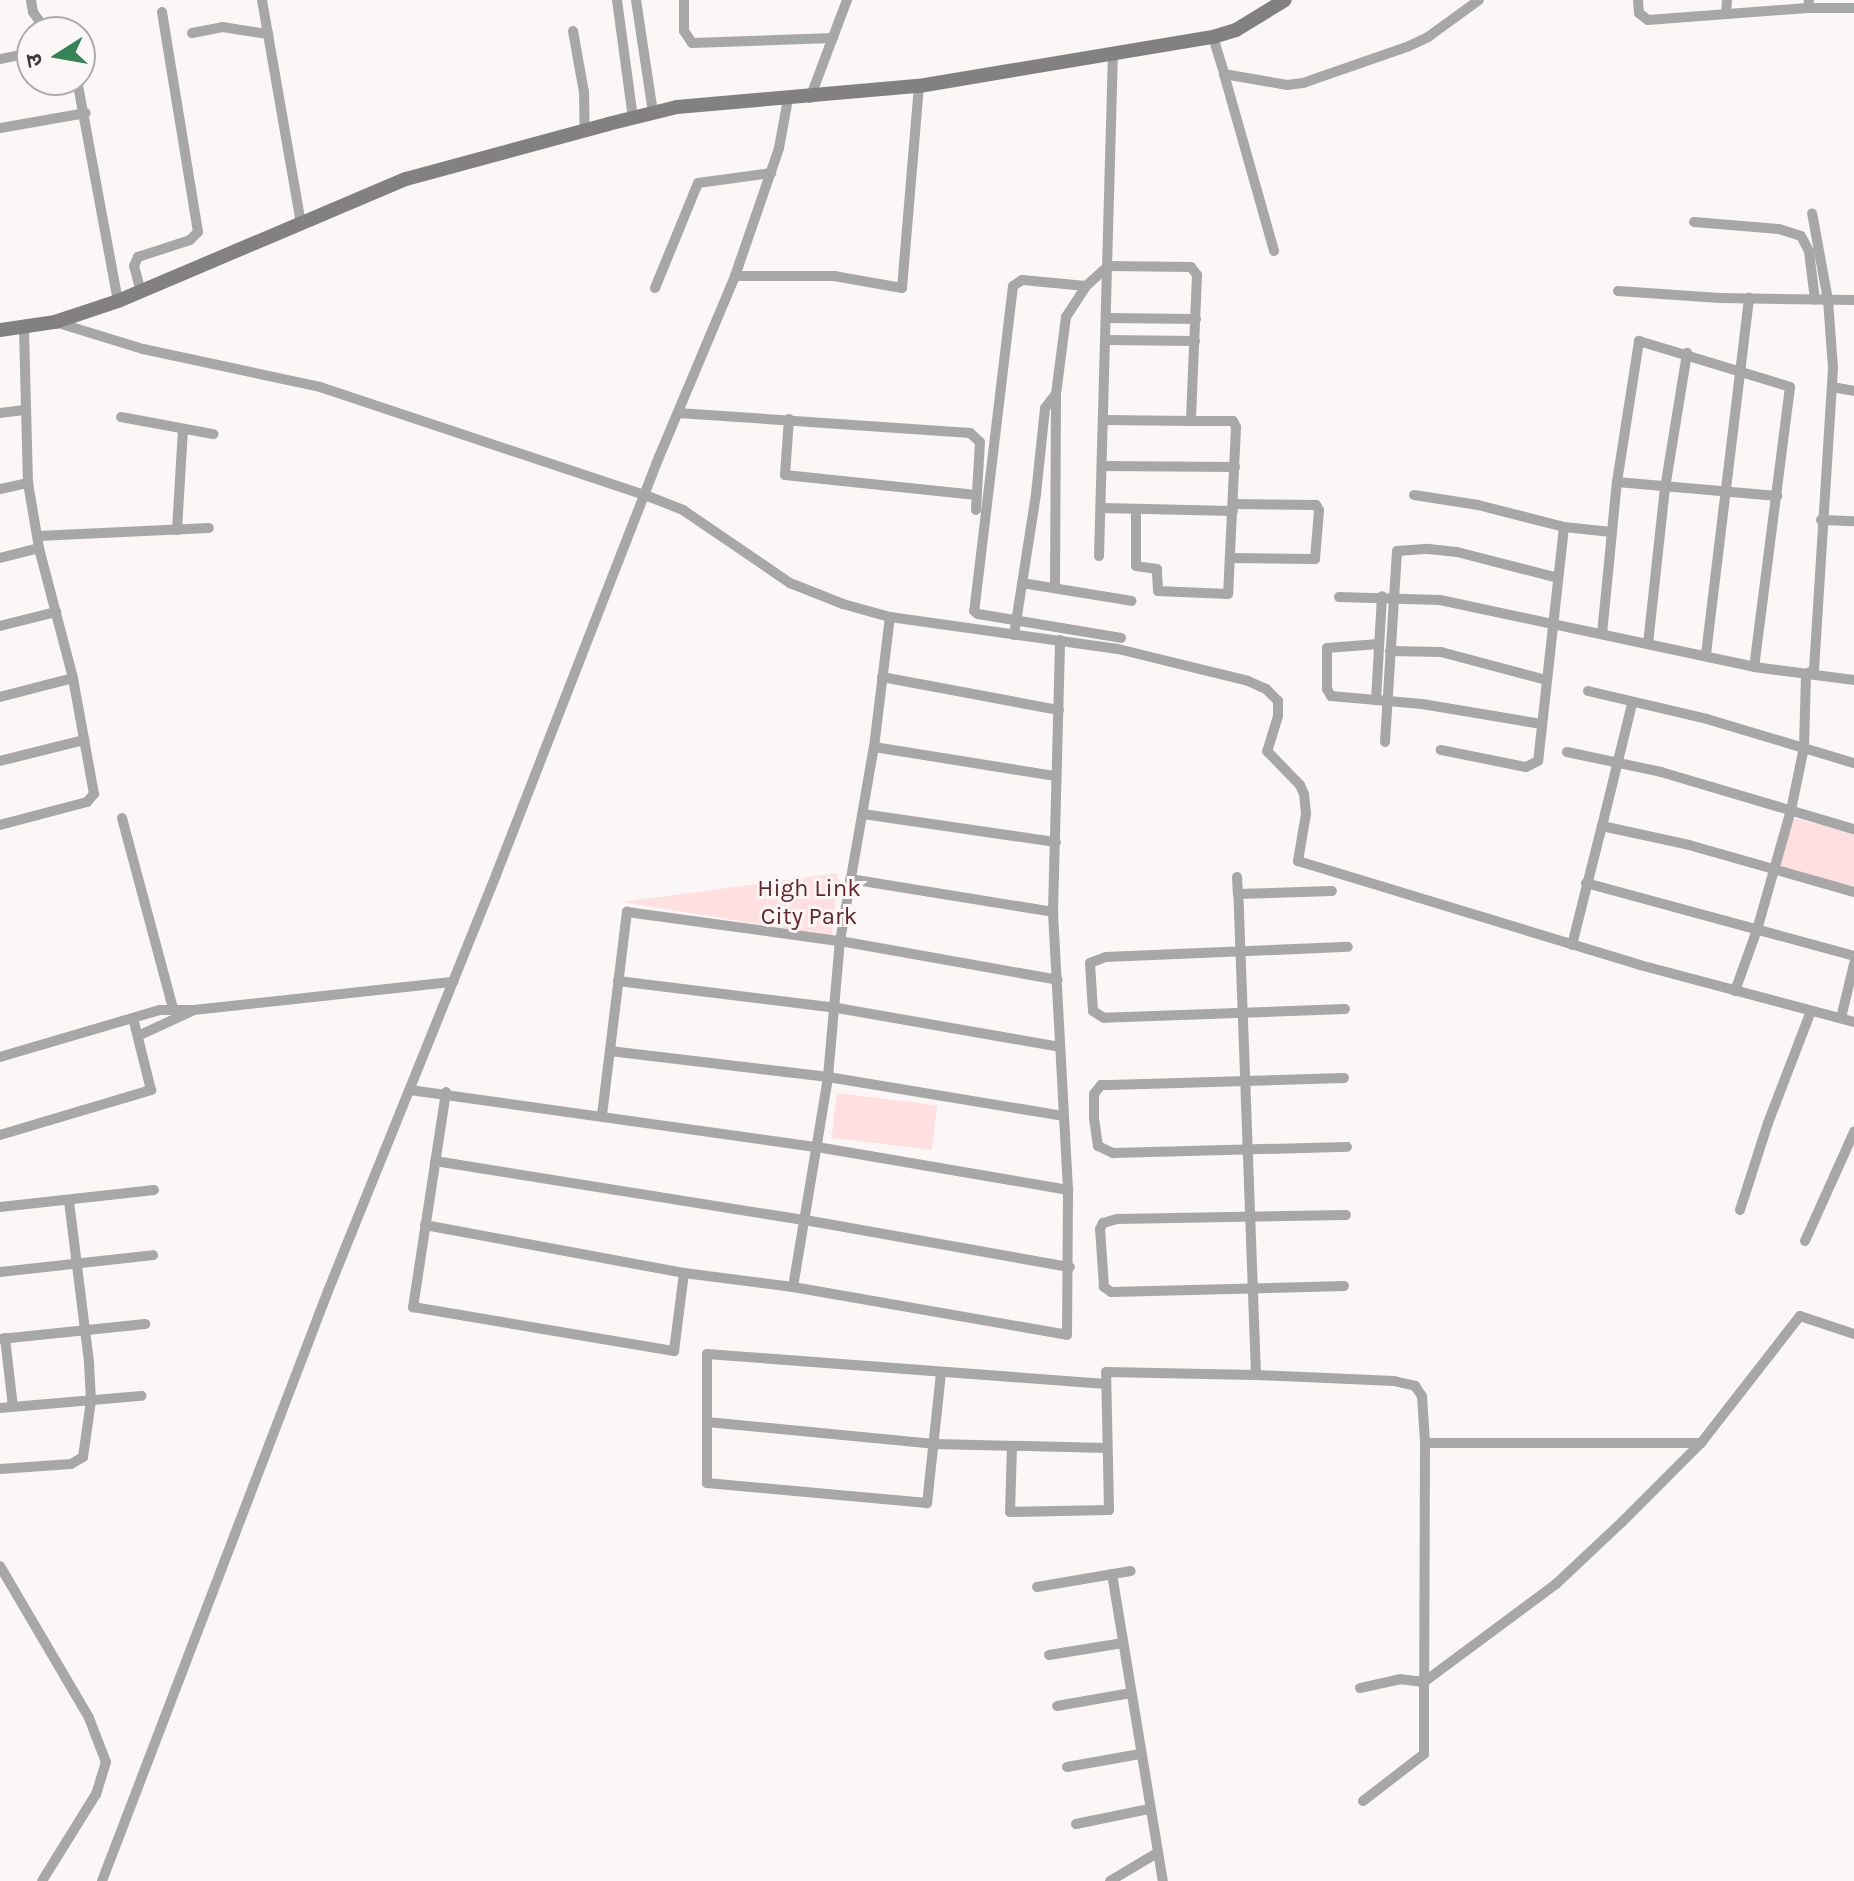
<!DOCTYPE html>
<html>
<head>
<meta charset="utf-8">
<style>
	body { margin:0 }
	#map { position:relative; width:1854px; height:1881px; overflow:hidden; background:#fbf7f7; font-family:Karla,"Noto Sans Devanagari",sans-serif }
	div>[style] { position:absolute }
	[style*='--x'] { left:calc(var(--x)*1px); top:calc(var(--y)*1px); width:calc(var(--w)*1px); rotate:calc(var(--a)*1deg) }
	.green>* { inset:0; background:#ffdfdf; transform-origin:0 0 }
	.street>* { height:10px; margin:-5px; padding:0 5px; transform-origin:5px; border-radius:5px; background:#a8a7a7 }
	.secondary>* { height:14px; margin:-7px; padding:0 7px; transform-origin:7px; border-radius:7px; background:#828080 }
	span { translate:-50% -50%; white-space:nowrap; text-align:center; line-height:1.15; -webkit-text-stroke:6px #fbf7f7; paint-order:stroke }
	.park-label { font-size:24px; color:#67252b }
	.north { position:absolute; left:16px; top:16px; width:80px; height:80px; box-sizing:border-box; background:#fbf7f7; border:2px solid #afacac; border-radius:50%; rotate:259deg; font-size:22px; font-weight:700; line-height:32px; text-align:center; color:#3d3b3b }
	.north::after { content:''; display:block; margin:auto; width:28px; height:36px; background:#348455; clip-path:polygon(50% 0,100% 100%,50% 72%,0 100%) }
</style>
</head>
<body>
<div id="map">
	<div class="green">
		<i style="clip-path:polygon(1792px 818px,1854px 833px,1854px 886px,1779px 868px)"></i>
		<i style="clip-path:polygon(838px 873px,832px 936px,623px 902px)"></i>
		<i style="left:837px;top:1093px;width:101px;height:45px;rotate:7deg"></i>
	</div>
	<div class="street">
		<i style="--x:31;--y:0;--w:12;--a:81"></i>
		<i style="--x:33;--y:12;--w:24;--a:55"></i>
		<i style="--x:262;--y:0;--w:226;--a:80.1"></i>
		<i style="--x:617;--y:0;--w:119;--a:82.3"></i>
		<i style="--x:636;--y:0;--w:114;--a:81.4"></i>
		<i style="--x:684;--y:0;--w:31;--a:90"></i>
		<i style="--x:684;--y:31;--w:14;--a:56"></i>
		<i style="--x:692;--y:43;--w:141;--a:-2"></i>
		<i style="--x:1638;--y:0;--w:13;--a:86"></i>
		<i style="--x:1639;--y:13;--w:11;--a:38"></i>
		<i style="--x:1648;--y:20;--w:160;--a:-4.3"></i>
		<i style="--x:1809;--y:0;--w:8;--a:97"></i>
		<i style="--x:1808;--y:8;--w:46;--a:0"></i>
		<i style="--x:1726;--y:14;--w:14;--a:-86"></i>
		<i style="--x:573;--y:31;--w:62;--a:79.8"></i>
		<i style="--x:584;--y:92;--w:39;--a:89"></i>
		<i style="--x:192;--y:33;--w:31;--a:-11"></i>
		<i style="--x:222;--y:27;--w:47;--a:8.7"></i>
		<i style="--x:1213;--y:37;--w:39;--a:73"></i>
		<i style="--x:1224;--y:74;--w:64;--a:9.9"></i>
		<i style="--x:1287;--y:85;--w:16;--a:-7"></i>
		<i style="--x:1303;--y:83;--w:112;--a:-19.2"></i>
		<i style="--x:1409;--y:46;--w:21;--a:-25"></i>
		<i style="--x:1428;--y:37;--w:63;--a:-36"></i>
		<i style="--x:0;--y:59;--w:33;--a:-11"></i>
		<i style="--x:1224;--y:74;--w:184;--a:74.2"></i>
		<i style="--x:77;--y:80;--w:225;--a:79.5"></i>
		<i style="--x:810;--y:98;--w:105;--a:-69.3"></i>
		<i style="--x:0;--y:128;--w:87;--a:-9.9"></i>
		<i style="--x:1694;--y:222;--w:85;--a:4.7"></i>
		<i style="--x:1779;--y:229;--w:23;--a:18"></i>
		<i style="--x:1801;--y:236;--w:17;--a:62"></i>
		<i style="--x:1809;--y:251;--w:49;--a:83"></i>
		<i style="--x:735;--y:276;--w:99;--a:0"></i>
		<i style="--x:834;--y:276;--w:69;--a:10"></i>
		<i style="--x:902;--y:288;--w:203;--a:-85.2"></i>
		<i style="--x:1086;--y:286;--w:64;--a:-174.6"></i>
		<i style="--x:1022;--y:280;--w:11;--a:146"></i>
		<i style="--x:1013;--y:286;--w:327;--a:96.8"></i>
		<i style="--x:974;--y:611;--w:5;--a:37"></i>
		<i style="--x:978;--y:614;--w:145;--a:9.5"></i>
		<i style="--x:655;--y:288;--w:113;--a:-67.7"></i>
		<i style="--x:698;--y:183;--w:74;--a:-7.8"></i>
		<i style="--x:1618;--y:291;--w:102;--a:3.9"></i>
		<i style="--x:1720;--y:298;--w:134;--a:0.9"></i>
		<i style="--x:141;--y:292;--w:27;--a:-105"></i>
		<i style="--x:134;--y:266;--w:10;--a:-66"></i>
		<i style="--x:138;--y:257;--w:55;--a:-18.1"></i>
		<i style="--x:190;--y:240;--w:11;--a:-45"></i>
		<i style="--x:198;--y:232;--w:223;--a:-99.3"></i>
		<i style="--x:1108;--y:318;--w:88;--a:0.7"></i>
		<i style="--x:55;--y:322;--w:92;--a:17.1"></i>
		<i style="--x:143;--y:349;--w:181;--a:12.1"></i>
		<i style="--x:320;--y:387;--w:342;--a:18.4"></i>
		<i style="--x:645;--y:495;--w:41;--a:21.5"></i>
		<i style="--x:683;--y:510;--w:130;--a:34.3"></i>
		<i style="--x:790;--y:583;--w:57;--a:21.6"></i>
		<i style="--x:843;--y:604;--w:49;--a:15.5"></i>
		<i style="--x:890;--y:617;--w:230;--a:8"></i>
		<i style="--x:1118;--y:649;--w:134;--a:13.8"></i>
		<i style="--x:1248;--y:681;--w:20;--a:24"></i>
		<i style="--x:1266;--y:689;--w:17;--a:45"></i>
		<i style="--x:1278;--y:701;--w:15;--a:90"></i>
		<i style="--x:1278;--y:716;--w:37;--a:107"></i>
		<i style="--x:1267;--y:751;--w:47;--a:45.9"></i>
		<i style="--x:1300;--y:785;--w:10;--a:66"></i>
		<i style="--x:1304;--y:794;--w:20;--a:84"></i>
		<i style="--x:1306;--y:814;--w:48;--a:99.7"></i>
		<i style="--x:1298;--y:861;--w:357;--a:16.9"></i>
		<i style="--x:1640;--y:965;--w:221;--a:14.9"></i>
		<i style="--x:1108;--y:340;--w:87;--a:0.7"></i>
		<i style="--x:1832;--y:387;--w:22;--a:10"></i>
		<i style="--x:0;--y:413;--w:24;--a:-7"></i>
		<i style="--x:678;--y:413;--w:293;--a:3.9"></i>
		<i style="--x:970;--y:433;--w:13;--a:42"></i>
		<i style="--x:980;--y:442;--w:68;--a:93.4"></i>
		<i style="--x:121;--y:417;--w:94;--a:10.5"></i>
		<i style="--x:789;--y:419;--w:56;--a:94.1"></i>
		<i style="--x:785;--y:475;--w:192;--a:6"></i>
		<i style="--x:1105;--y:420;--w:86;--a:0.7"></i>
		<i style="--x:1103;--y:466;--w:132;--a:0.4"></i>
		<i style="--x:1617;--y:482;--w:161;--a:5"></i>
		<i style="--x:0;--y:489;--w:29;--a:-12"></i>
		<i style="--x:1414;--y:495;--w:65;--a:8.9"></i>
		<i style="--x:1478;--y:505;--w:89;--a:14.3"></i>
		<i style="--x:1564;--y:527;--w:235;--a:96.3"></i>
		<i style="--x:1538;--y:761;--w:13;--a:153"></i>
		<i style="--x:1526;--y:767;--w:87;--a:-168.7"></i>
		<i style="--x:1102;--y:508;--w:131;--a:1.3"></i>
		<i style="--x:1821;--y:520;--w:33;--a:2"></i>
		<i style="--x:1564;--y:527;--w:48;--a:5.9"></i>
		<i style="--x:177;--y:530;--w:100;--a:-86.6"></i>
		<i style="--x:38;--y:536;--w:171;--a:-2.7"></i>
		<i style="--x:1099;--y:556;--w:503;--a:-88.41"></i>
		<i style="--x:0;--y:558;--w:40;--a:-14.4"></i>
		<i style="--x:1231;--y:558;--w:84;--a:0.7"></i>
		<i style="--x:1315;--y:559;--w:49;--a:-85.3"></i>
		<i style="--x:1319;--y:510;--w:6;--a:-121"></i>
		<i style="--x:1316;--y:505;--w:83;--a:-179.3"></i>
		<i style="--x:1022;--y:583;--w:111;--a:9.3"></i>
		<i style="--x:1055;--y:587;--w:193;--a:-89.7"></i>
		<i style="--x:1056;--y:394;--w:78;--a:-82.6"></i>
		<i style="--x:1066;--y:317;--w:37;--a:-57"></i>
		<i style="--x:1086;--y:286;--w:30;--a:-42"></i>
		<i style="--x:1108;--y:266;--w:83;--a:0.7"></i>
		<i style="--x:1191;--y:267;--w:10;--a:53"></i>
		<i style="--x:1197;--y:275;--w:146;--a:92.4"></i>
		<i style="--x:1191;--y:421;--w:42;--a:0"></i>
		<i style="--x:1233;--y:421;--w:7;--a:63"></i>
		<i style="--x:1236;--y:427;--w:167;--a:92.7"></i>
		<i style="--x:1228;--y:594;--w:70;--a:-177.5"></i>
		<i style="--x:1158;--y:591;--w:22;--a:-93"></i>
		<i style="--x:1157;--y:569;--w:21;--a:-172"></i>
		<i style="--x:1136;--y:566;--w:57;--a:-90"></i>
		<i style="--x:1339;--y:597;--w:101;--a:1.7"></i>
		<i style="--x:1440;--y:600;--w:321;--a:12"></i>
		<i style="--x:1754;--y:667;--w:101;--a:7.4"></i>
		<i style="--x:0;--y:626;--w:58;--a:-14"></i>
		<i style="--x:1602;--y:634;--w:153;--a:-84.4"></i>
		<i style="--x:1617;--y:482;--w:143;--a:-81.1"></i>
		<i style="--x:1639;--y:341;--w:158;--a:16.9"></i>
		<i style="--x:1790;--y:387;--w:282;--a:97.3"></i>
		<i style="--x:1014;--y:635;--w:143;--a:-81.1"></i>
		<i style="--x:1036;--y:494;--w:86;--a:-84"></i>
		<i style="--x:1045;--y:408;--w:18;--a:-52"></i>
		<i style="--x:1378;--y:644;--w:51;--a:175.5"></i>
		<i style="--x:1327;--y:648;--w:41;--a:90"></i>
		<i style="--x:1327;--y:689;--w:8;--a:60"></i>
		<i style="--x:1331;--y:696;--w:91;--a:5"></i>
		<i style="--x:1422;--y:704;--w:121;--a:9.5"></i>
		<i style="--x:1648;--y:644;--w:157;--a:-83.8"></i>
		<i style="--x:1665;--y:488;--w:137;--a:-80.7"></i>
		<i style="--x:1390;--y:651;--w:51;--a:1.1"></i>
		<i style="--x:1441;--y:652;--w:109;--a:14.9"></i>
		<i style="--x:1706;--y:654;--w:359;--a:-83.1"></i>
		<i style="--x:882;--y:677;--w:180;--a:10.6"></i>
		<i style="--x:1588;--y:691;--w:122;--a:13.2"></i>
		<i style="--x:1707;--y:719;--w:153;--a:16.7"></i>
		<i style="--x:0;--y:697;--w:75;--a:-14.6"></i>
		<i style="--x:1376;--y:700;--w:104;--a:-86.7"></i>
		<i style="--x:1632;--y:704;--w:126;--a:103.8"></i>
		<i style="--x:1602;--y:826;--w:89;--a:12.3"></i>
		<i style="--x:1689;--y:845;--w:172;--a:15.9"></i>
		<i style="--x:1385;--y:742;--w:191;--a:-86.4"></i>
		<i style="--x:1397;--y:551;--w:31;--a:-4"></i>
		<i style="--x:1428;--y:549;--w:29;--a:6"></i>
		<i style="--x:1457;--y:552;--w:104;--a:14.4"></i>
		<i style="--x:874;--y:747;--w:184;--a:9.1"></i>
		<i style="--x:1567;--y:752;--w:96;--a:12"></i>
		<i style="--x:1661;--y:772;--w:201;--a:16.5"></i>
		<i style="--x:0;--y:761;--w:87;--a:-14"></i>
		<i style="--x:863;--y:814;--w:195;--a:8.3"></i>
		<i style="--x:122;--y:818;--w:198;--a:75"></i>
		<i style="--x:0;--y:825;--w:90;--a:-14.8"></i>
		<i style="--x:87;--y:802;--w:11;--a:-49"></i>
		<i style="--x:94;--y:794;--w:118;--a:-100.3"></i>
		<i style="--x:73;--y:678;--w:134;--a:-104.7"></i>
		<i style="--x:39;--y:548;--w:66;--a:-99.6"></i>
		<i style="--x:28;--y:483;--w:155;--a:-91.5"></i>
		<i style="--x:1237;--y:877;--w:17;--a:87"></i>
		<i style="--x:850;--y:879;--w:206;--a:9.2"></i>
		<i style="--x:1586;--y:883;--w:278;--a:15.2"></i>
		<i style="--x:1572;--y:945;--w:123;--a:-75.9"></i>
		<i style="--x:618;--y:981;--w:221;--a:7"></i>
		<i style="--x:837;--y:1008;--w:226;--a:9.9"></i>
		<i style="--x:1735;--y:991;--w:65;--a:-70.2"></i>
		<i style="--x:1757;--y:930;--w:125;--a:-74.2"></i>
		<i style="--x:1791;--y:810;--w:64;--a:-78.3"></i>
		<i style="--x:1804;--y:747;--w:73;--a:-88.4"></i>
		<i style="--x:1806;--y:674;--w:9;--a:-27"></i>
		<i style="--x:1814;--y:670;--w:303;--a:-86.4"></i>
		<i style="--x:1833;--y:368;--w:68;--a:-94.2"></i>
		<i style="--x:1828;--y:300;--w:88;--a:-100.4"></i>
		<i style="--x:1345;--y:1009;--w:241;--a:177.9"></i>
		<i style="--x:1104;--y:1018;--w:13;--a:-148"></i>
		<i style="--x:1093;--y:1011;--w:48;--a:-93.6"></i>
		<i style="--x:1090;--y:963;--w:17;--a:-21"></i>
		<i style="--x:1106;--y:957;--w:242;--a:-2.4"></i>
		<i style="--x:1841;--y:1018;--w:56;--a:-76.5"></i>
		<i style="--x:140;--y:1035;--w:57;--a:-24.8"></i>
		<i style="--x:610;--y:1051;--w:220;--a:6.8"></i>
		<i style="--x:828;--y:1077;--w:238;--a:9.4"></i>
		<i style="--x:0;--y:1057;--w:167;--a:-16.4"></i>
		<i style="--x:160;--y:1010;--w:34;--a:0"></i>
		<i style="--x:194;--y:1010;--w:261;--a:-6.2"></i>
		<i style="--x:1344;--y:1078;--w:243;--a:178.3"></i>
		<i style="--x:1101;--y:1085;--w:11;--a:128"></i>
		<i style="--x:1094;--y:1094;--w:24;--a:90"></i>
		<i style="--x:1094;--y:1118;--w:28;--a:82"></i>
		<i style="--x:1098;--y:1146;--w:17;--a:25"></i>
		<i style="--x:1113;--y:1153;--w:234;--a:-1.5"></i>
		<i style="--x:410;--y:1090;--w:411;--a:8"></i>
		<i style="--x:817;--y:1147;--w:255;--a:9.7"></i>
		<i style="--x:446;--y:1092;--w:218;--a:98.7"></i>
		<i style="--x:413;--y:1307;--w:265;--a:9.6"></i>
		<i style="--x:674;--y:1351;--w:79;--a:-82.7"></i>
		<i style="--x:602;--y:1115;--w:205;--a:-83"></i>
		<i style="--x:627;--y:912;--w:215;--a:7.8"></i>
		<i style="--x:840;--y:941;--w:221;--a:10.1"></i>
		<i style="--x:0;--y:1135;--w:158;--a:-16.6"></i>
		<i style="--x:151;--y:1090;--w:74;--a:-104"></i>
		<i style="--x:435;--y:1161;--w:375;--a:9.1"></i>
		<i style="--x:805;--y:1220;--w:269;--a:10.1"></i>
		<i style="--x:0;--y:1207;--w:155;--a:-6.3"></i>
		<i style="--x:1740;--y:1210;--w:91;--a:-72.2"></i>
		<i style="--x:1768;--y:1123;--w:120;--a:-69"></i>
		<i style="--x:425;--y:1225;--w:263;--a:10.5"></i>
		<i style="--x:684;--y:1273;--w:110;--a:7.3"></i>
		<i style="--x:793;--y:1287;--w:278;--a:9.9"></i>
		<i style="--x:1067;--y:1335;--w:145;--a:-89.6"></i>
		<i style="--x:1068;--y:1190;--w:278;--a:-93.1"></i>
		<i style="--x:1053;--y:912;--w:272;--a:-88.5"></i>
		<i style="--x:1805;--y:1241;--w:120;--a:-65.8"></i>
		<i style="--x:0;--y:1272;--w:154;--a:-6.3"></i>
		<i style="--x:1344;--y:1286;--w:233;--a:178.5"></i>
		<i style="--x:1111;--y:1292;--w:9;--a:-144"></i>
		<i style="--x:1104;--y:1287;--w:58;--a:-93.9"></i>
		<i style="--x:1100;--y:1229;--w:7;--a:-63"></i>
		<i style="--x:1103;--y:1223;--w:15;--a:-16"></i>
		<i style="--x:1117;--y:1219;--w:229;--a:-1"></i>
		<i style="--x:793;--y:1287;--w:213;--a:-80.5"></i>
		<i style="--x:828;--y:1077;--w:137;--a:-85"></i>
		<i style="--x:840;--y:941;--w:197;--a:-80.1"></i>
		<i style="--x:874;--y:747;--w:131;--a:-83"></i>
		<i style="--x:5;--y:1338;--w:69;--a:83.4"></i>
		<i style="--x:0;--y:1339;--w:146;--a:-5.9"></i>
		<i style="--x:941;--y:1373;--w:131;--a:96.1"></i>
		<i style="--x:927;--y:1503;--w:221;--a:-174.8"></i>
		<i style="--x:707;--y:1483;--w:129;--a:-90"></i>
		<i style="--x:707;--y:1354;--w:400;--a:4.3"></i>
		<i style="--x:1256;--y:1375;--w:481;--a:-92.1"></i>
		<i style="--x:1238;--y:894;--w:94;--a:-1.8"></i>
		<i style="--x:0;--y:1408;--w:142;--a:-4.9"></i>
		<i style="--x:707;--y:1422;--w:228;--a:5.5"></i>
		<i style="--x:934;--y:1444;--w:173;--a:1.3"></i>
		<i style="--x:1425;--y:1443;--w:276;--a:0"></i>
		<i style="--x:1012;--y:1446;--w:66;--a:91.7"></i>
		<i style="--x:1010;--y:1512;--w:99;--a:-1.2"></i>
		<i style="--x:1109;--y:1510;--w:138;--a:-91.2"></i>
		<i style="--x:1106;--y:1372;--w:150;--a:1.1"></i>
		<i style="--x:1256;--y:1375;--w:138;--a:2.5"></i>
		<i style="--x:1394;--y:1381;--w:22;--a:13"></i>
		<i style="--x:1415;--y:1386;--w:12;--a:55"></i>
		<i style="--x:1422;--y:1396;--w:47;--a:86.3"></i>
		<i style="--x:1425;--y:1443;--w:239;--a:90.2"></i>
		<i style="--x:1424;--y:1682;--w:23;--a:-173"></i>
		<i style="--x:1401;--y:1679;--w:42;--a:167.6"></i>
		<i style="--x:0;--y:1469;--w:71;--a:-4"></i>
		<i style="--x:71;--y:1464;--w:14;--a:-30"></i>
		<i style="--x:83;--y:1457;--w:57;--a:-81.9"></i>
		<i style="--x:91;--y:1401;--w:39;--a:-93"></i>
		<i style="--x:89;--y:1362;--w:162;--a:-97.1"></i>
		<i style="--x:0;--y:1566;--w:176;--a:59.6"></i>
		<i style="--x:89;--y:1718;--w:47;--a:68.9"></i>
		<i style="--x:106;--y:1762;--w:34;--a:107"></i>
		<i style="--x:96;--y:1794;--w:102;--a:121.8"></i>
		<i style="--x:1112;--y:1574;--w:311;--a:80.6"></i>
		<i style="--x:1037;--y:1587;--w:95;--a:-9.7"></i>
		<i style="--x:1049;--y:1655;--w:75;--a:-9.2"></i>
		<i style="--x:1057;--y:1706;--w:75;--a:-10"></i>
		<i style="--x:1067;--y:1767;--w:74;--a:-10.1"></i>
		<i style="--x:1363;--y:1801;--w:77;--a:-37.6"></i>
		<i style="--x:1424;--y:1754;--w:72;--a:-90"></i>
		<i style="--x:1424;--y:1682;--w:164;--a:-36.6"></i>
		<i style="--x:1556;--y:1584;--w:91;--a:-43.2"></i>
		<i style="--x:1622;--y:1522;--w:112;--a:-45"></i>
		<i style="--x:1701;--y:1443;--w:161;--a:-52.1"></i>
		<i style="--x:1800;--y:1316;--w:57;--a:18.4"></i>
		<i style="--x:1076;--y:1824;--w:75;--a:-11.6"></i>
		<i style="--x:102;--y:1881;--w:632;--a:-69.04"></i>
		<i style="--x:328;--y:1291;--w:449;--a:-68"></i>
		<i style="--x:496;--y:875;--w:449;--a:-68.7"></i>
		<i style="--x:659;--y:457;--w:196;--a:-67.2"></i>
		<i style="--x:735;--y:276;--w:135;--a:-71"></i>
		<i style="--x:779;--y:148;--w:50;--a:-79.6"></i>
		<i style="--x:1110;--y:1881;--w:55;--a:-30.8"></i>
	</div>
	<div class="secondary">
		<i style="--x:0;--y:330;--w:56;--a:-8.3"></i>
		<i style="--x:55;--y:322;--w:66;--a:-18.4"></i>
		<i style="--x:118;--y:301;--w:313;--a:-23"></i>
		<i style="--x:406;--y:179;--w:209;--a:-15.2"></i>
		<i style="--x:608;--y:124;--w:71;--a:-13.8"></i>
		<i style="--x:677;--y:107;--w:243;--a:-5"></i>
		<i style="--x:919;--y:86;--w:298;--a:-9.5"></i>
		<i style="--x:1213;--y:37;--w:24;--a:-17"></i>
		<i style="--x:1236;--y:30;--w:57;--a:-31.5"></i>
	</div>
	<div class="park-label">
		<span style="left:809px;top:903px">High Link<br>City Park</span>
	</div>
	<div class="north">उ</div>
</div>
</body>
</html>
